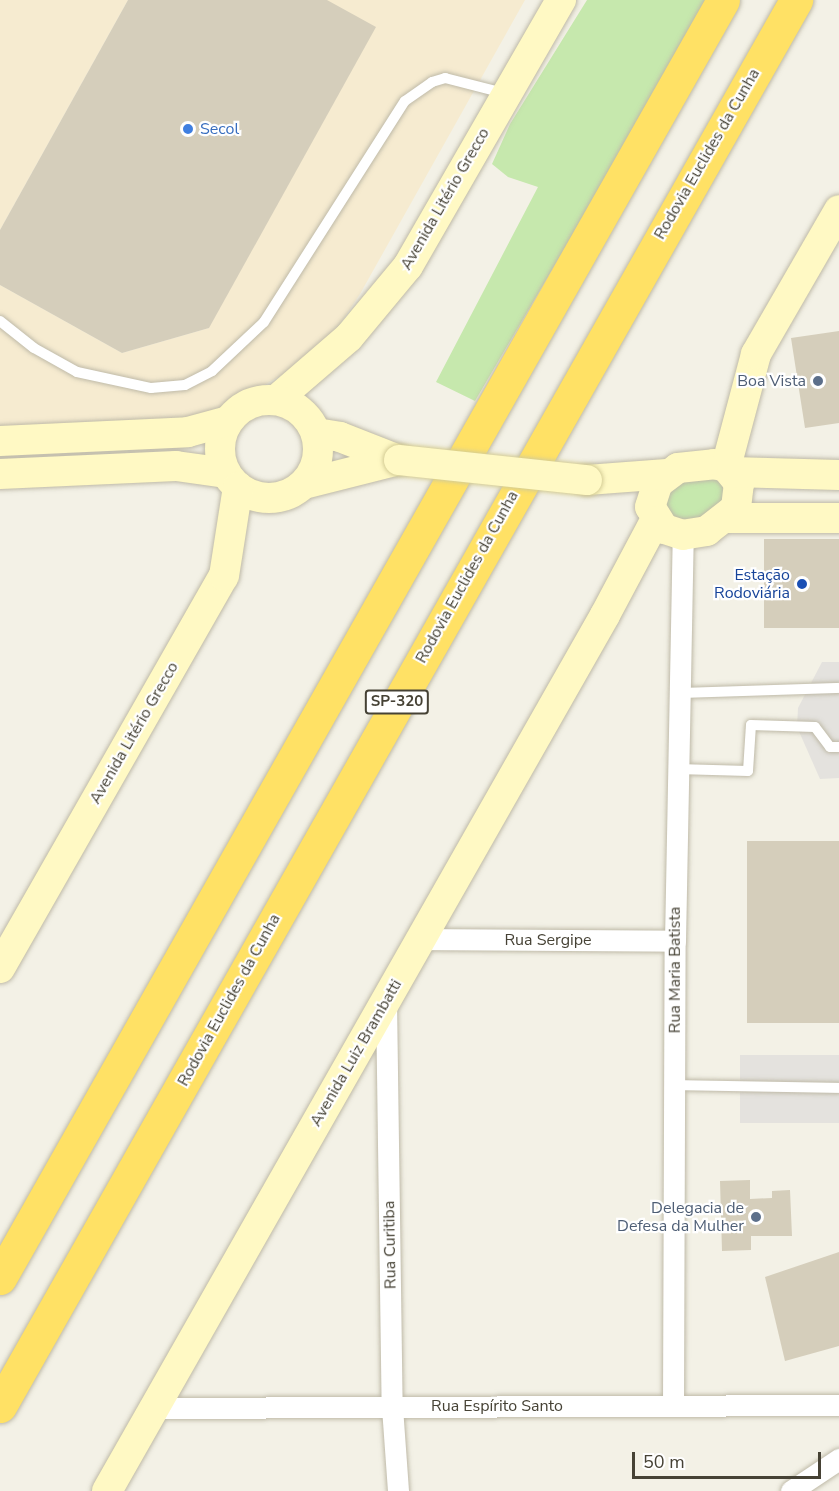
<!DOCTYPE html>
<html>
<head>
<meta charset="utf-8">
<style>
	body { margin:0 }
	#map { position:relative; width:839px; height:1491px; overflow:hidden; background:#f3f1e6; font-family:"Nunito Sans",sans-serif }
	div>[style] { position:absolute }
	[style*='--x'] { left:calc(var(--x)*1px); top:calc(var(--y)*1px); width:calc(var(--w)*1px); rotate:calc(var(--a)*1deg) }
	.commercial>* { inset:0; background:#f6ebd0 }
	.green>* { inset:0; background:#c6e8ad }
	.parking>* { inset:0; background:#e4e2de; transform-origin:0 0 }
	.building>* { inset:0; background:#d5cebb; transform-origin:0 0 }
	.roads { filter:drop-shadow(0 0 2px #bfbaa8) drop-shadow(0 0 2px #bfbaa8) }
	.lane>* { height:10px; margin:-5px; padding:0 5px; transform-origin:5px; border-radius:5px; background:#fff }
	.street>* { height:21px; margin:-10.5px; padding:0 10.5px; transform-origin:10.5px; border-radius:10.5px; background:#fff }
	.secondary>* { height:30px; margin:-15px; padding:0 15px; transform-origin:15px; border-radius:15px; background:#fff9c4 }
	.secondary>.ring { margin:-15px; padding:0; box-sizing:content-box; background:none; border:30px solid #fff9c4; border-radius:50% }
	.highway>* { height:33px; margin:-16.5px; padding:0 16.5px; transform-origin:16.5px; border-radius:16.5px; background:#ffe165 }
	.bridges { filter:drop-shadow(0 0 2px #d4cc95) drop-shadow(0 0 2px #d4cc95) }
	.secondary-bridge>* { height:30px; margin:-15px; padding:0 15px; transform-origin:15px; border-radius:15px; background:#fff9c4 }
	.dots>* { width:16px; height:16px; translate:-50% -50%; box-sizing:border-box; border:3px solid #fff; border-radius:50% }
	span { translate:-50% -50%; white-space:nowrap; text-align:center; line-height:1.15; -webkit-text-stroke:4.5px #fff; paint-order:stroke }
	.shield-label span { padding:2px 4px; background:#fff; border:2px solid; border-radius:4px; -webkit-text-stroke-width:0 }
	.shield-label { font-size:15px; color:#464235; font-weight:700 }
	.shop-label { font-size:16px; color:#366cbe }
	.left { translate:0 -50%; text-align:left }
	.street-label { font-size:16px; color:#464235 }
	.service-label { font-size:16px; color:#4e5e75 }
	.right { translate:-100% -50%; text-align:right }
	.transit-label { font-size:16px; color:#164399 }
	.scale { position:absolute; left:632px; top:1452px; width:189px; height:27px; box-sizing:border-box; border:3px solid #464235; border-top:0; padding-left:8px; font-size:18px; line-height:21px; white-space:nowrap; color:#464235; -webkit-text-stroke:4px #fff; paint-order:stroke }
</style>
</head>
<body>
<div id="map">
	<div class="commercial">
		<i style="clip-path:polygon(0 0,128px 0,0 230px)"></i>
		<i style="clip-path:polygon(327px 0,525px 0,360px 294px,334px 333px,294px 368px,213px 414px,185px 420px,0 428px,0 285px,122px 353px,209px 328px)"></i>
	</div>
	<div class="green">
		<i style="clip-path:polygon(587px 0,710px 0,475px 401px,436px 382px,538px 187px,508px 177px,492px 164px,510px 124px)"></i>
		<i style="clip-path:polygon(679px 477px,723px 479px,727px 498px,694px 523px,664px 514px,663px 488px)"></i>
	</div>
	<div class="parking">
		<i style="clip-path:polygon(822px 662px,839px 662px,839px 778px,820px 779px,797px 727px,798px 708px)"></i>
		<i style="left:740px;top:1055px;width:99px;height:68px"></i>
	</div>
	<div class="building">
		<i style="clip-path:polygon(128px 0,327px 0,376px 27px,209px 328px,122px 353px,0 285px,0 230px)"></i>
		<i style="clip-path:polygon(839px 331px,839px 423px,805px 428px,791px 338px)"></i>
		<i style="left:839px;top:539px;width:89px;height:75px;rotate:90deg"></i>
		<i style="left:839px;top:841px;width:182px;height:92px;rotate:90deg"></i>
		<i style="clip-path:polygon(750px 1180px,750px 1199px,772px 1198px,772px 1191px,790px 1190px,792px 1236px,751px 1236px,751px 1250px,722px 1251px,720px 1181px)"></i>
		<i style="clip-path:polygon(839px 1252px,839px 1346px,785px 1361px,765px 1277px)"></i>
	</div>
	<div class="roads">
		<div class="lane">
			<i style="--x:0;--y:321;--w:43;--a:38.5"></i>
			<i style="--x:34;--y:348;--w:49;--a:29.2"></i>
			<i style="--x:77;--y:372;--w:76;--a:12.2"></i>
			<i style="--x:151;--y:388;--w:34;--a:-5"></i>
			<i style="--x:185;--y:385;--w:30;--a:-27"></i>
			<i style="--x:212;--y:371;--w:71;--a:-43.3"></i>
			<i style="--x:264;--y:322;--w:262;--a:-57.5"></i>
			<i style="--x:405;--y:101;--w:33;--a:-35"></i>
			<i style="--x:432;--y:82;--w:14;--a:-17"></i>
			<i style="--x:445;--y:78;--w:61;--a:14.3"></i>
			<i style="--x:678;--y:693;--w:161;--a:-1.8"></i>
			<i style="--x:677;--y:769;--w:71;--a:1.6"></i>
			<i style="--x:748;--y:771;--w:46;--a:-86.3"></i>
			<i style="--x:751;--y:725;--w:64;--a:1.8"></i>
			<i style="--x:815;--y:727;--w:25;--a:53"></i>
			<i style="--x:830;--y:747;--w:9;--a:0"></i>
			<i style="--x:675;--y:1085;--w:164;--a:1"></i>
		</div>
		<div class="street">
			<i style="--x:420;--y:939;--w:255;--a:0.4"></i>
			<i style="--x:386;--y:1000;--w:407;--a:89.2"></i>
			<i style="--x:392;--y:1407;--w:84;--a:85.9"></i>
			<i style="--x:673;--y:1406;--w:465;--a:-89.8"></i>
			<i style="--x:675;--y:941;--w:406;--a:-88.9"></i>
			<i style="--x:154;--y:1408;--w:685;--a:-0.25"></i>
			<i style="--x:791;--y:1491;--w:58;--a:-33.7"></i>
		</div>
		<div class="secondary">
			<i style="--x:276;--y:400;--w:96;--a:-40.8"></i>
			<i style="--x:349;--y:337;--w:92;--a:-50.3"></i>
			<i style="--x:408;--y:266;--w:307;--a:-60.1"></i>
			<i class="ring" style="left:220px;top:400px;width:68px;height:68px"></i>
			<i style="--x:316;--y:433;--w:24;--a:9"></i>
			<i style="--x:340;--y:437;--w:63;--a:21.3"></i>
			<i style="--x:0;--y:441;--w:188;--a:-2.7"></i>
			<i style="--x:188;--y:432;--w:41;--a:-15.4"></i>
			<i style="--x:714;--y:464;--w:12;--a:14"></i>
			<i style="--x:726;--y:467;--w:21;--a:51"></i>
			<i style="--x:739;--y:483;--w:25;--a:97"></i>
			<i style="--x:736;--y:508;--w:37;--a:142"></i>
			<i style="--x:707;--y:531;--w:24;--a:171"></i>
			<i style="--x:683;--y:535;--w:20;--a:-162"></i>
			<i style="--x:664;--y:529;--w:26;--a:-122"></i>
			<i style="--x:650;--y:507;--w:25;--a:-72"></i>
			<i style="--x:658;--y:483;--w:25;--a:-37"></i>
			<i style="--x:678;--y:468;--w:36;--a:-6"></i>
			<i style="--x:726;--y:467;--w:117;--a:-75.1"></i>
			<i style="--x:756;--y:354;--w:166;--a:-60"></i>
			<i style="--x:732;--y:472;--w:107;--a:1.6"></i>
			<i style="--x:0;--y:474;--w:176;--a:-2.6"></i>
			<i style="--x:176;--y:466;--w:50;--a:8"></i>
			<i style="--x:587;--y:480;--w:80;--a:-4.3"></i>
			<i style="--x:304;--y:484;--w:98;--a:-14.2"></i>
			<i style="--x:728;--y:518;--w:111;--a:0"></i>
			<i style="--x:0;--y:968;--w:451;--a:-60.3"></i>
			<i style="--x:224;--y:576;--w:90;--a:-81.1"></i>
			<i style="--x:107;--y:1491;--w:1008;--a:-60.38"></i>
			<i style="--x:605;--y:615;--w:106;--a:-62"></i>
		</div>
		<div class="highway">
			<i style="--x:0;--y:1278;--w:1468;--a:-60.5"></i>
			<i style="--x:0;--y:1406;--w:1616;--a:-60.48"></i>
		</div>
	</div>
	<div class="bridges">
		<div class="secondary-bridge">
			<i style="--x:399;--y:460;--w:189;--a:6.1"></i>
		</div>
	</div>
	<div class="dots">
		<i style="left:188px;top:129px;background:#3f7fe0"></i>
		<i style="left:818px;top:381px;background:#5c6f8a"></i>
		<i style="left:802px;top:584px;background:#1a4fb4"></i>
		<i style="left:756px;top:1217px;background:#5c6f8a"></i>
	</div>
	<div class="shield-label">
		<span style="left:397px;top:702px">SP-320</span>
	</div>
	<div class="shop-label">
		<span class="left" style="left:200px;top:129px">Secol</span>
	</div>
	<div class="street-label">
		<span style="left:707px;top:154px;rotate:-60deg">Rodovia Euclides da Cunha</span>
		<span style="left:445px;top:199px;rotate:-60deg">Avenida Litério Grecco</span>
		<span style="left:467px;top:577px;rotate:-61deg">Rodovia Euclides da Cunha</span>
		<span style="left:134px;top:733px;rotate:-60deg">Avenida Litério Grecco</span>
		<span style="left:548px;top:940px">Rua Sergipe</span>
		<span style="left:675px;top:970px;rotate:-90deg">Rua Maria Batista</span>
		<span style="left:229px;top:1000px;rotate:-61deg">Rodovia Euclides da Cunha</span>
		<span style="left:356px;top:1053px;rotate:-60deg">Avenida Luiz Brambatti</span>
		<span style="left:390px;top:1245px;rotate:-91deg">Rua Curitiba</span>
		<span style="left:497px;top:1406px">Rua Espírito Santo</span>
	</div>
	<div class="service-label">
		<span class="right" style="left:806px;top:381px">Boa Vista</span>
		<span class="right" style="left:744px;top:1217px">Delegacia de<br>Defesa da Mulher</span>
	</div>
	<div class="transit-label">
		<span class="right" style="left:790px;top:584px">Estação<br>Rodoviária</span>
	</div>
	<div class="scale">50 m</div>
</div>
</body>
</html>
